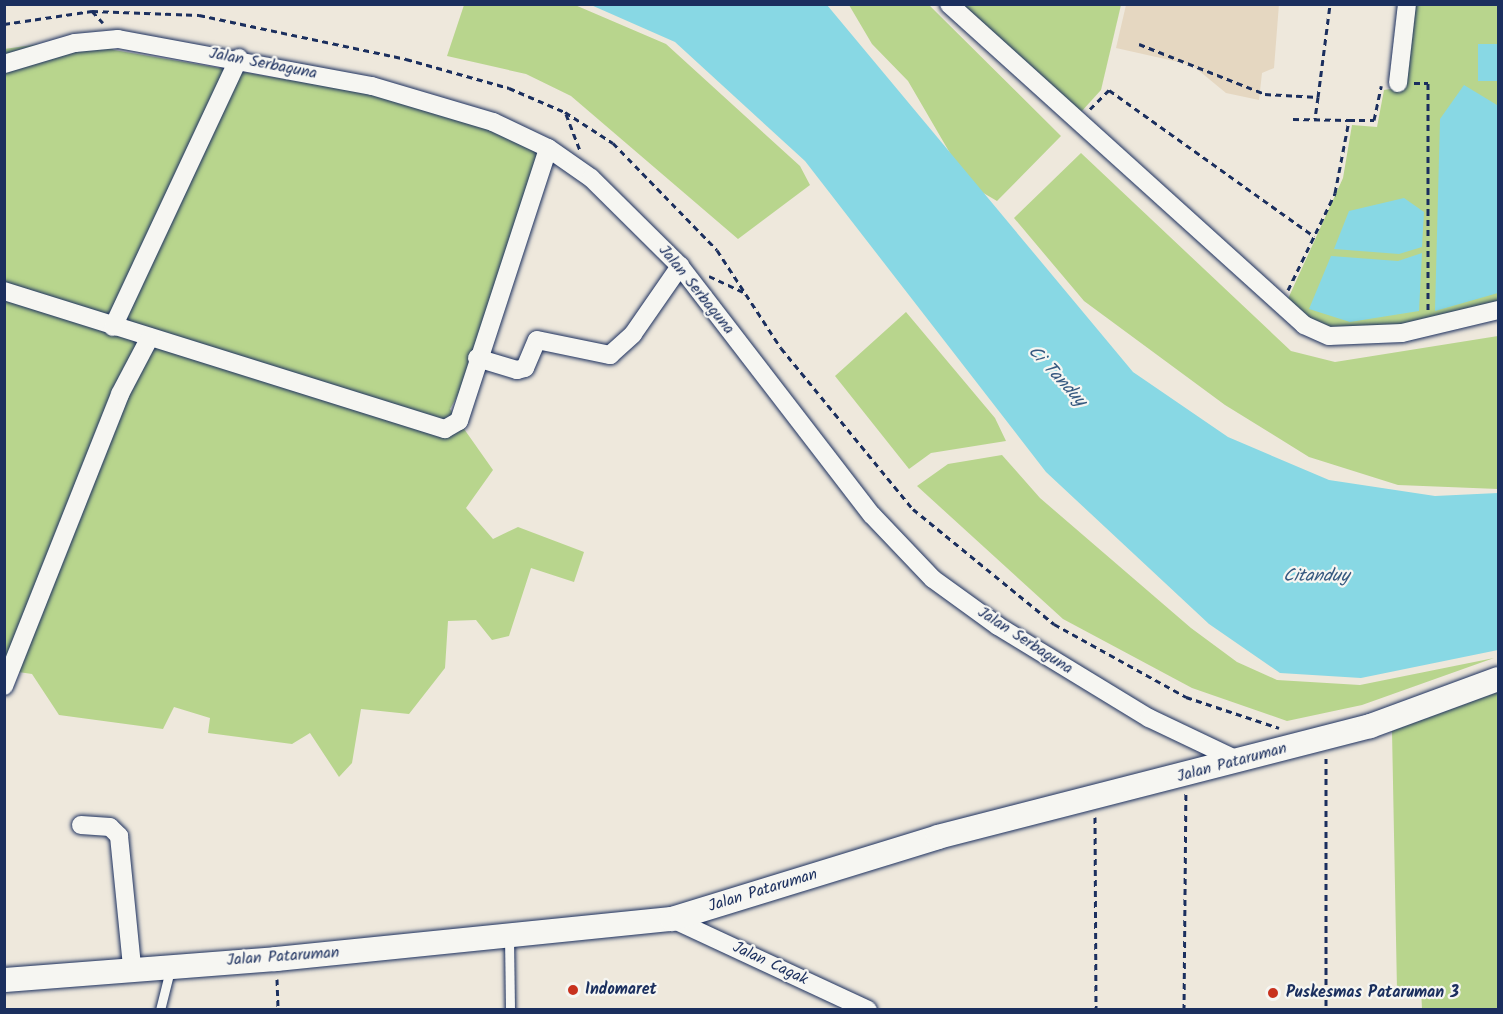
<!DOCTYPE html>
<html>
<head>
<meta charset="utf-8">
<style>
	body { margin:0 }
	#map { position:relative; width:1503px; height:1014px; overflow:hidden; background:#eee8dc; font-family:Kalam,sans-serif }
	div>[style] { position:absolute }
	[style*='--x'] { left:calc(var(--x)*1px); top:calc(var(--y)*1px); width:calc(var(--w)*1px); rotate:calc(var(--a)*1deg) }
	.built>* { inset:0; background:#e5d7c1 }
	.green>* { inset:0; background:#b8d58d }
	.water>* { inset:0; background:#88d8e4; transform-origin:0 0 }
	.path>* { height:3px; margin-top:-1.5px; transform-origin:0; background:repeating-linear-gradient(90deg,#1b2f5e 0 6px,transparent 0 10.5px) }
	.roads { filter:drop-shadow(0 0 2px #1b2f5e) drop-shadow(0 0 2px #1b2f5e) }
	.lane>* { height:9px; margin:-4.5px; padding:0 4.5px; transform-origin:4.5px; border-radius:4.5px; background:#f6f6f2 }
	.street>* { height:18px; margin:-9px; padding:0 9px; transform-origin:9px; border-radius:9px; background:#f6f6f2 }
	.secondary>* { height:24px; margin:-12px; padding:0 12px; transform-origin:12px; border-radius:12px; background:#f6f6f2 }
	.dots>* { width:16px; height:16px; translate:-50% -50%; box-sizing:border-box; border:3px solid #f6f6f2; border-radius:50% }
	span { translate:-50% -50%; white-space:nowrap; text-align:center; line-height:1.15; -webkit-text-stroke:4.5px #f6f6f2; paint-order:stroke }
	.street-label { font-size:16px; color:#1b2f5e }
	.poi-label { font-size:16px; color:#1b2f5e; font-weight:700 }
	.left { translate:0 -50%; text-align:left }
	.water-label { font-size:18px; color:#365980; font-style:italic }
	.frame { position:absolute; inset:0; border:6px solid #1b2f5e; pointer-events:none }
</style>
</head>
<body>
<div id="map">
	<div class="built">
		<i style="clip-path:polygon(1279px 4px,1274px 68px,1262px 73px,1259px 100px,1226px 93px,1192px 65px,1116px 48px,1126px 5px)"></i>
	</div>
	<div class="green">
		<i style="clip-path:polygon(464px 5px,575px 5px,666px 44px,800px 166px,810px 185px,738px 239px,571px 96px,526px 74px,447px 56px)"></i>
		<i style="clip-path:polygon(849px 5px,929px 5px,1061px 136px,997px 201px,968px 184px,908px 81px,872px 44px)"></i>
		<i style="clip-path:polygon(963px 5px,1121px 5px,1101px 90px,1081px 112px)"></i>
		<i style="clip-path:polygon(1412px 5px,1498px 5px,1498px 302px,1401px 327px,1330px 328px,1307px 319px,1287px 301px,1343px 178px,1352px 125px,1377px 127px,1384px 90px,1403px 87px)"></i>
		<i style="clip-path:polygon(91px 37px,114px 50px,360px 92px,491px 126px,543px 155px,469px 375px,450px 409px,493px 470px,466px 508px,493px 539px,518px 527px,584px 552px,574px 582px,531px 568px,509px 636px,492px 640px,476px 620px,448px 621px,445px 668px,409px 714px,361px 709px,352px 763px,339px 777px,310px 733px,292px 744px,208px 733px,210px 718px,174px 707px,163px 729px,59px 715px,32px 674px,5px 670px,4px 49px)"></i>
		<i style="clip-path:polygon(1081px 153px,1291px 351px,1335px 362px,1498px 336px,1498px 489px,1398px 485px,1309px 457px,1225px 405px,1084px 301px,1014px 218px)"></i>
		<i style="clip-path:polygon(906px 312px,995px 418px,1006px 441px,931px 453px,909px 469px,835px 376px)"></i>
		<i style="clip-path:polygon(1002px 455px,1040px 498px,1191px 628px,1237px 662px,1277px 680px,1360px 685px,1494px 658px,1362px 705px,1287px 721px,1192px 688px,1063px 619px,917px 486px,948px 464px)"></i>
		<i style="clip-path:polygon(1498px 692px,1498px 1009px,1422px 1009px,1421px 989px,1397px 990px,1392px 731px)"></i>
	</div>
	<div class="water">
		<i style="clip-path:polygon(591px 5px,827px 5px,1133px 372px,1228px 437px,1329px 480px,1435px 496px,1498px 493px,1498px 650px,1361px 678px,1280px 673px,1209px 624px,1046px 472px,805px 161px,675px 42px)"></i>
		<i style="left:1478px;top:44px;width:20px;height:37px"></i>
		<i style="clip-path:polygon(1464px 85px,1497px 105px,1498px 293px,1435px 311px,1440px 119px)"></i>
		<i style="clip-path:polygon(1404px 198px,1424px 212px,1422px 247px,1399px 254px,1334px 249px,1349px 211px)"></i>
		<i style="clip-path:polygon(1422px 253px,1419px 311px,1350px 322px,1309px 309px,1331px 256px,1398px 261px)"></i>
	</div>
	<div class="path">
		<i style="--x:92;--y:11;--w:16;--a:47"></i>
		<i style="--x:4;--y:24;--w:89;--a:-8.4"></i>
		<i style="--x:92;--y:11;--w:107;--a:2.1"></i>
		<i style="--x:199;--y:15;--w:212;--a:12"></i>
		<i style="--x:406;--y:59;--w:107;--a:15.7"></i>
		<i style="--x:509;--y:88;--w:61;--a:23.2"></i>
		<i style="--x:565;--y:112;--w:57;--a:32.9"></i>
		<i style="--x:613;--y:143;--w:149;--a:45.8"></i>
		<i style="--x:717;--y:250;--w:117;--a:56.9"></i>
		<i style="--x:781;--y:348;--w:208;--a:50.7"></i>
		<i style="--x:913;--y:509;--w:182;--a:39.2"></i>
		<i style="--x:1054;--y:624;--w:151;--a:28.9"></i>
		<i style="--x:1186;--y:697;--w:98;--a:18.4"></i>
		<i style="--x:1139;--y:44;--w:136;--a:21.6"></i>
		<i style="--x:1265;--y:94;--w:53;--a:3.2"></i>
		<i style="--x:1318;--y:97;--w:22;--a:98"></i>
		<i style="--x:1414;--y:83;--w:14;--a:0"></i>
		<i style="--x:1428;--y:83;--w:227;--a:90"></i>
		<i style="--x:1318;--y:97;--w:94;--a:-82.6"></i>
		<i style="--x:1090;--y:109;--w:27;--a:-45"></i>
		<i style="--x:1109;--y:90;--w:252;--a:35.5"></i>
		<i style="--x:566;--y:114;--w:39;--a:69"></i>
		<i style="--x:1293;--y:119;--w:56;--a:1"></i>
		<i style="--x:709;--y:276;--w:38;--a:25"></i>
		<i style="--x:1288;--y:290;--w:108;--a:-64.1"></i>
		<i style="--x:1335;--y:193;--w:74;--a:-79.1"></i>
		<i style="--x:1349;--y:120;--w:25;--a:0"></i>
		<i style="--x:1374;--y:120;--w:35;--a:-78"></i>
		<i style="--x:1326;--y:758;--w:252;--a:90"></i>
		<i style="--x:1095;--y:817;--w:193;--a:89.7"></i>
		<i style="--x:277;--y:979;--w:31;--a:88"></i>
		<i style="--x:1184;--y:1010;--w:218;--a:-89.5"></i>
	</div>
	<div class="roads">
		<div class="lane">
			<i style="--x:509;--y:937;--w:73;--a:89.2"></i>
			<i style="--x:160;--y:1010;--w:41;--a:-76"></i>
		</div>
		<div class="street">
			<i style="--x:949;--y:4;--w:479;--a:42.1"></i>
			<i style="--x:1304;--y:325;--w:27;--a:24"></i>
			<i style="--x:1329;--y:336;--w:73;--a:-2.4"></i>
			<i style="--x:1402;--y:333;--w:99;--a:-13.5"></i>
			<i style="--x:4;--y:64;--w:74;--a:-16.5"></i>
			<i style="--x:75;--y:43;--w:43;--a:-5.3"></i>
			<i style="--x:118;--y:39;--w:258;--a:10.5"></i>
			<i style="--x:372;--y:86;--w:126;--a:16.6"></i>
			<i style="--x:493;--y:122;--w:61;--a:25.3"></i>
			<i style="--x:548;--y:148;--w:52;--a:34.9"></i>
			<i style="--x:591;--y:178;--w:125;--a:44.7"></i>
			<i style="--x:680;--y:266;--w:314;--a:52.4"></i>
			<i style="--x:872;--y:515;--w:88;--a:46.4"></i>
			<i style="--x:933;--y:579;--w:80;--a:35.9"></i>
			<i style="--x:998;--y:626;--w:177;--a:31.4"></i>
			<i style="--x:1149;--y:718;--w:100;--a:25.5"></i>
			<i style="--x:1398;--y:83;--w:80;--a:-83.5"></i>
			<i style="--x:4;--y:291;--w:462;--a:17.4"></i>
			<i style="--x:445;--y:429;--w:16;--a:-30"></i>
			<i style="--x:459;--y:421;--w:287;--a:-71.9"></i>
			<i style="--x:113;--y:327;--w:297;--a:-64.9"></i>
			<i style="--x:477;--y:358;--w:42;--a:16.7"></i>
			<i style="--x:517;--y:370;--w:8;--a:-14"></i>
			<i style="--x:525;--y:368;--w:30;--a:-67"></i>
			<i style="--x:537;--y:340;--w:75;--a:11.6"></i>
			<i style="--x:610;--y:355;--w:31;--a:-42"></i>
			<i style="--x:633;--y:334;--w:83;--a:-55.3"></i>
			<i style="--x:4;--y:686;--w:314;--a:-68.3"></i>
			<i style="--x:120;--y:394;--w:64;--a:-62.2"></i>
			<i style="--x:81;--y:825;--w:29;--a:4"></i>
			<i style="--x:110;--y:827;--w:13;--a:45"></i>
			<i style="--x:119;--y:836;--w:132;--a:84.3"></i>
			<i style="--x:672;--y:919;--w:216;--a:24.9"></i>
		</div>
		<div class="secondary">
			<i style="--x:4;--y:980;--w:273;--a:-4.4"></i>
			<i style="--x:276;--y:959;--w:398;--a:-5.8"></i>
			<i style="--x:672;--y:919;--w:278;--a:-17.1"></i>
			<i style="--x:938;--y:837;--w:446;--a:-14.4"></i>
			<i style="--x:1370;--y:726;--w:136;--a:-20.2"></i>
		</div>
	</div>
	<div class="dots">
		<i style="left:573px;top:990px;background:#c8321e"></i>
		<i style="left:1273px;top:993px;background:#c8321e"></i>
	</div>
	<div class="street-label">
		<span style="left:263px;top:64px;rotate:11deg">Jalan Serbaguna</span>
		<span style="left:696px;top:290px;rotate:51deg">Jalan Serbaguna</span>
		<span style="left:1025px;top:641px;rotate:33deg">Jalan Serbaguna</span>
		<span style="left:1232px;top:763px;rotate:-15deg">Jalan Pataruman</span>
		<span style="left:763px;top:891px;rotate:-17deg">Jalan Pataruman</span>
		<span style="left:283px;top:957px;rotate:-4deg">Jalan Pataruman</span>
		<span style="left:770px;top:964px;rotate:25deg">Jalan Cagak</span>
	</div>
	<div class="poi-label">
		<span class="left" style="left:585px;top:990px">Indomaret</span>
		<span class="left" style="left:1286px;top:993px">Puskesmas Pataruman 3</span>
	</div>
	<div class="water-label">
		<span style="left:1056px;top:377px;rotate:47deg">Ci Tanduy</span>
		<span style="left:1316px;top:577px">Citanduy</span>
	</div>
	<div class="frame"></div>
</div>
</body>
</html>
